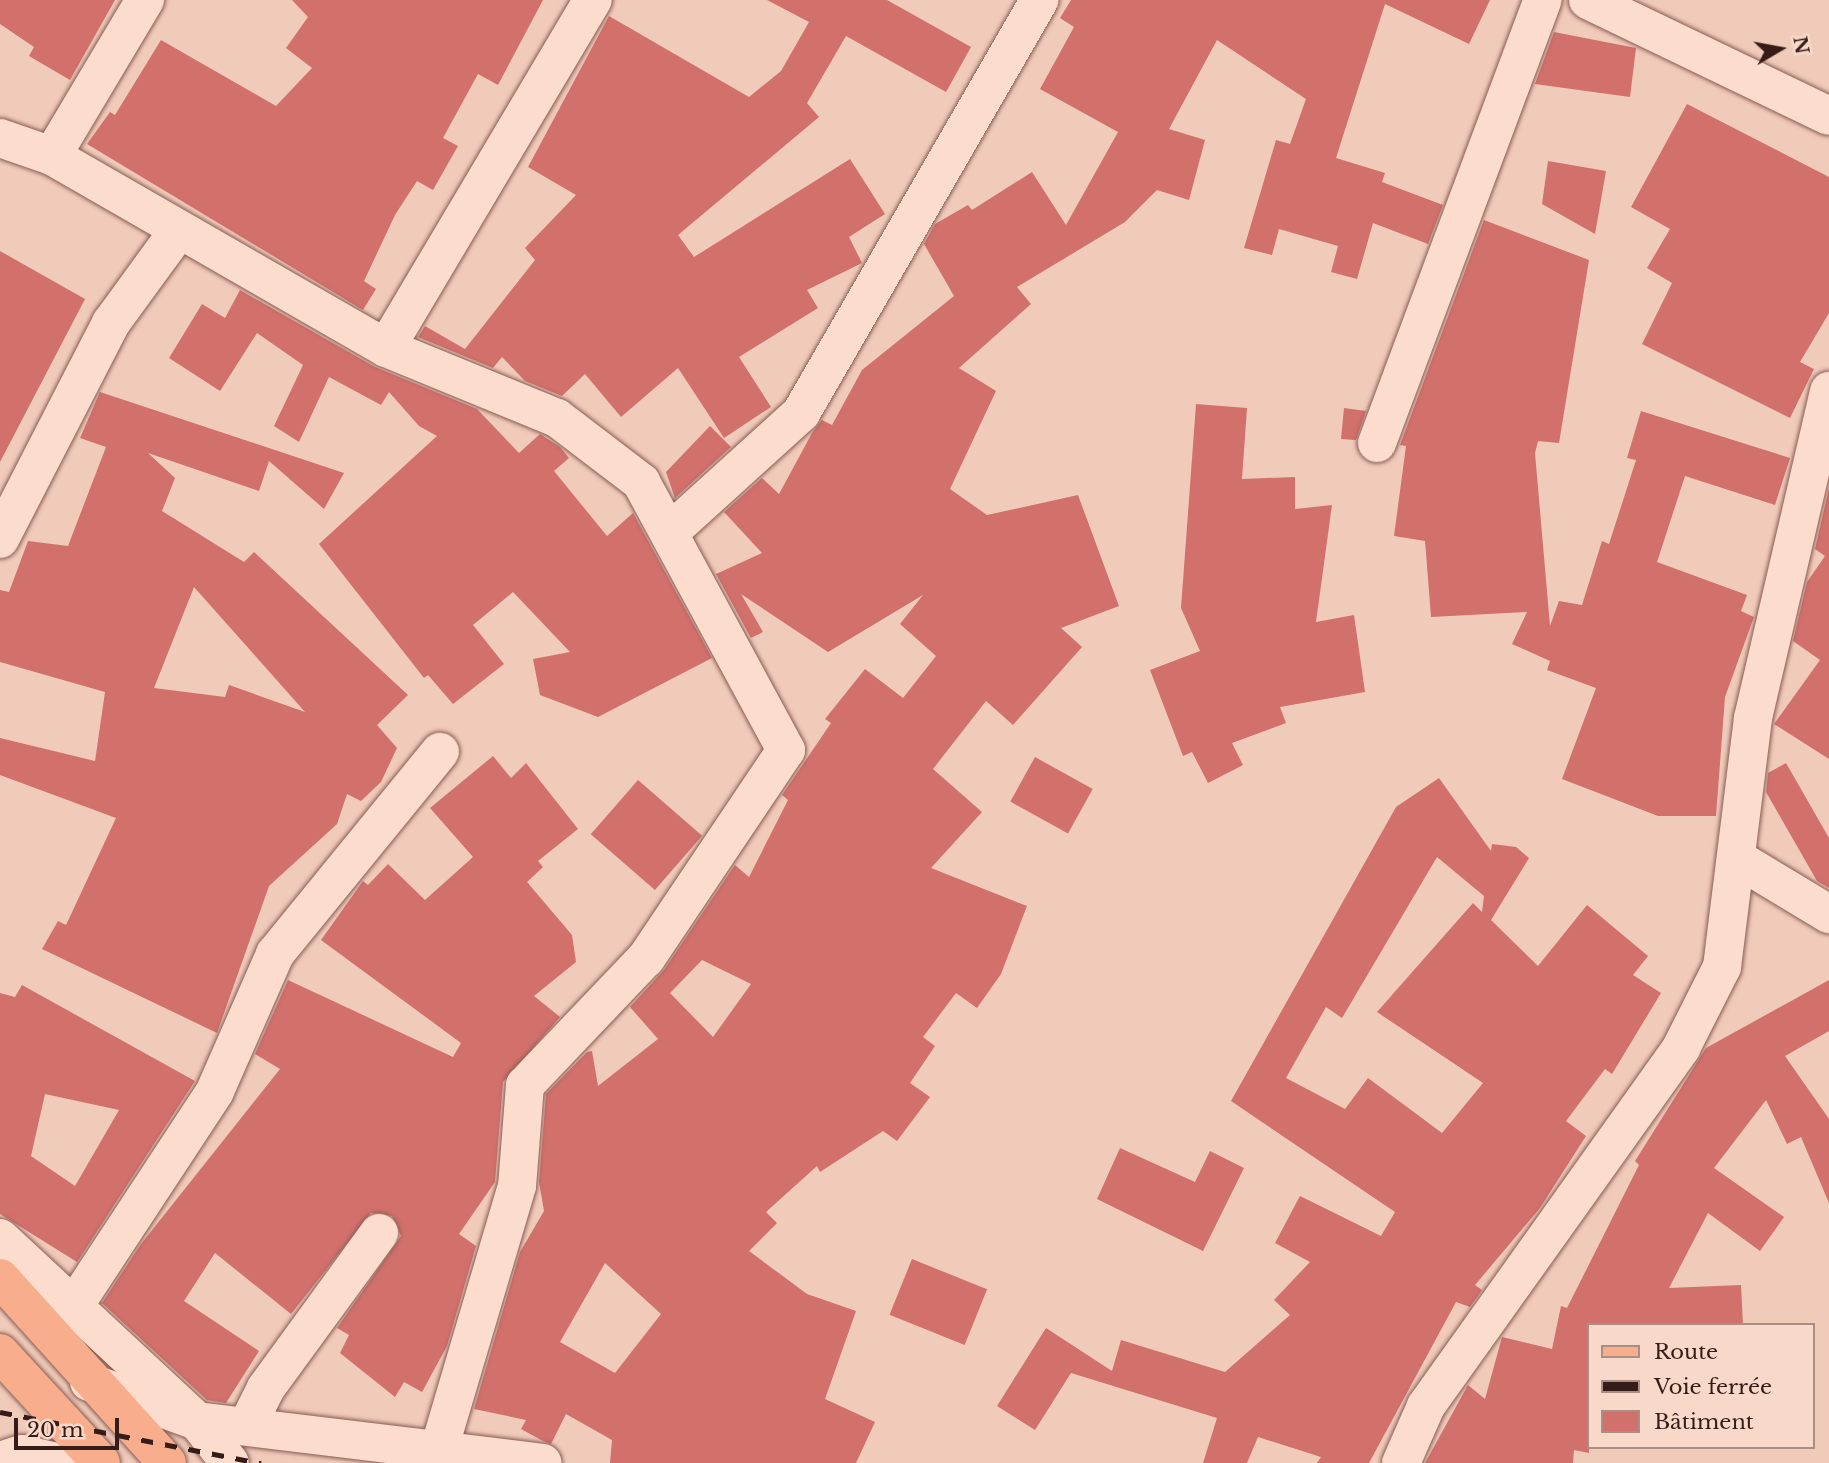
<!DOCTYPE html>
<html>
<head>
<meta charset="utf-8">
<style>
	body { margin:0 }
	#map { position:relative; width:1829px; height:1463px; overflow:hidden; background:#f1cbba; font-family:"Libre Baskerville",serif }
	div>[style] { position:absolute }
	[style*='--x'] { left:calc(var(--x)*1px); top:calc(var(--y)*1px); width:calc(var(--w)*1px); rotate:calc(var(--a)*1deg) }
	.building>* { inset:0; background:#d2706c; transform-origin:0 0 }
	.roads { filter:drop-shadow(0 0 2px #885b53) drop-shadow(0 0 2px #885b53) }
	.street>* { height:38px; margin:-19px; padding:0 19px; transform-origin:19px; border-radius:19px; background:#fbdccd }
	.primary>* { height:38px; margin:-19px; padding:0 19px; transform-origin:19px; border-radius:19px; background:#f8ae8d }
	.rail>* { height:5px; margin-top:-2.5px; transform-origin:0; background:repeating-linear-gradient(90deg,#361c19 0 12px,transparent 0 24px) }
	span { translate:-50% -50%; white-space:nowrap; text-align:center; line-height:1.15; -webkit-text-stroke:6px #f8d9c9; paint-order:stroke }
	.legend { position:absolute; left:1587px; top:1323px; width:228px; height:126px; box-sizing:border-box; background:#f8d9c9; border:2px solid #aa8d83; margin:0; padding:9px 12px; list-style:none; font-size:21px; color:#361c19 }
	.legend li { display:flex; align-items:center; gap:14px; height:35px }
	.legend b { width:35px; border:2px solid #aa8d83 }
	.north { position:absolute; left:1745px; top:14px; width:70px; height:70px; -webkit-text-stroke:5px #f8d9c9; paint-order:stroke; rotate:80deg; font-size:19px; font-weight:700; line-height:28px; text-align:center; color:#361c19 }
	.north::after { content:''; display:block; margin:auto; width:24px; height:32px; background:#361c19; clip-path:polygon(50% 0,100% 100%,50% 72%,0 100%) }
	.scale { position:absolute; left:14px; top:1418px; width:105px; height:32px; box-sizing:border-box; border:4px solid #361c19; border-top:0; padding-left:9px; font-size:21px; line-height:24px; white-space:nowrap; color:#361c19; -webkit-text-stroke:5px #f8d9c9; paint-order:stroke }
</style>
</head>
<body>
<div id="map">
	<div class="building">
		<i style="clip-path:polygon(0 0,115px 0,70px 80px,29px 56px,34px 47px,0 24px)"></i>
		<i style="clip-path:polygon(292px 0,543px 0,498px 85px,478px 74px,443px 138px,458px 146px,433px 190px,417px 181px,395px 215px,364px 281px,376px 289px,363px 310px,87px 144px,110px 112px,115px 115px,161px 40px,276px 106px,312px 68px,286px 48px,308px 17px)"></i>
		<i style="clip-path:polygon(767px 0,887px 0,971px 47px,946px 92px,846px 36px,807px 103px,819px 117px,678px 235px,694px 257px,850px 159px,885px 214px,849px 237px,862px 263px,807px 290px,818px 308px,739px 357px,771px 407px,724px 438px,678px 368px,621px 417px,585px 374px,562px 396px,525px 381px,502px 357px,493px 368px,418px 337px,425px 326px,465px 349px,535px 260px,525px 248px,576px 195px,528px 167px,609px 16px,749px 97px,781px 71px,809px 22px)"></i>
		<i style="clip-path:polygon(evenodd,1071px 0,1490px 0,1469px 44px,1385px 4px,1336px 158px,1385px 173px,1382px 182px,1443px 205px,1428px 244px,1373px 223px,1357px 279px,1331px 272px,1338px 246px,1279px 229px,1272px 255px,1244px 248px,1276px 140px,1290px 144px,1306px 99px,1217px 40px,1169px 129px,1205px 140px,1189px 200px,1157px 190px,1125px 222px,1017px 287px,1031px 304px,959px 368px,996px 391px,950px 489px,987px 515px,1078px 495px,1119px 606px,1061px 628px,1082px 647px,1013px 725px,986px 701px,933px 769px,982px 812px,931px 868px,1027px 906px,1001px 974px,977px 1008px,956px 993px,923px 1037px,935px 1046px,910px 1083px,930px 1097px,897px 1141px,883px 1131px,820px 1172px,817px 1166px,766px 1212px,777px 1223px,749px 1251px,807px 1294px,856px 1311px,825px 1399px,875px 1422px,856px 1463px,610px 1463px,612px 1440px,566px 1414px,551px 1444px,543px 1441px,521px 1429px,526px 1420px,474px 1409px,520px 1252px,544px 1211px,539px 1182px,546px 1094px,587px 1052px,592px 1051px,598px 1086px,658px 1039px,630px 1007px,664px 970px,735px 865px,749px 877px,788px 800px,782px 795px,831px 723px,825px 719px,865px 669px,903px 698px,936px 656px,900px 624px,923px 595px,828px 652px,741px 594px,763px 632px,751px 638px,716px 574px,762px 553px,724px 512px,762px 478px,779px 494px,812px 433px,822px 420px,832px 425px,862px 370px,954px 296px,924px 244px,935px 224px,968px 205px,972px 210px,1032px 172px,1066px 225px,1118px 132px,1040px 89px,1074px 27px,1060px 18px,1071px 0,702px 960px,751px 984px,713px 1037px,670px 993px,702px 960px,1071px 0,605px 1263px,661px 1314px,615px 1373px,560px 1342px,605px 1263px)"></i>
		<i style="clip-path:polygon(1554px 32px,1636px 48px,1630px 97px,1535px 84px)"></i>
		<i style="clip-path:polygon(1687px 104px,1829px 177px,1829px 313px,1800px 362px,1814px 369px,1790px 418px,1642px 344px,1672px 283px,1647px 268px,1670px 229px,1631px 207px)"></i>
		<i style="clip-path:polygon(1548px 161px,1606px 171px,1595px 234px,1542px 204px)"></i>
		<i style="clip-path:polygon(1484px 220px,1589px 260px,1559px 443px,1538px 441px,1535px 453px,1550px 626px,1559px 601px,1582px 605px,1602px 541px,1609px 544px,1636px 460px,1627px 458px,1641px 411px,1790px 458px,1775px 505px,1685px 476px,1657px 562px,1747px 595px,1741px 611px,1754px 617px,1725px 697px,1716px 816px,1658px 816px,1562px 779px,1596px 688px,1547px 670px,1550px 661px,1512px 644px,1527px 612px,1431px 617px,1425px 541px,1394px 536px,1406px 446px,1400px 445px)"></i>
		<i style="clip-path:polygon(0 251px,85px 299px,0 462px)"></i>
		<i style="clip-path:polygon(240px 290px,375px 367px,477px 409px,519px 453px,540px 434px,560px 447px,569px 458px,554px 471px,607px 536px,633px 513px,712px 658px,598px 717px,540px 695px,533px 659px,570px 652px,513px 592px,473px 625px,504px 664px,453px 704px,428px 675px,424px 678px,319px 544px,437px 436px,419px 426px,389px 392px,381px 405px,329px 377px,299px 442px,274px 426px,303px 365px,257px 333px,220px 391px,169px 358px,202px 304px,225px 318px)"></i>
		<i style="clip-path:polygon(evenodd,100px 392px,344px 473px,324px 509px,269px 461px,259px 491px,148px 453px,175px 478px,162px 511px,244px 562px,254px 552px,408px 695px,377px 725px,397px 748px,381px 782px,361px 801px,347px 794px,337px 824px,269px 886px,217px 1033px,42px 949px,58px 921px,66px 925px,116px 818px,0 775px,0 738px,95px 761px,105px 692px,0 662px,0 590px,9px 592px,28px 541px,68px 546px,106px 447px,80px 438px,100px 392px,194px 587px,305px 712px,229px 685px,225px 697px,154px 688px,194px 587px)"></i>
		<i style="clip-path:polygon(1196px 404px,1247px 408px,1242px 479px,1295px 477px,1295px 509px,1332px 505px,1316px 622px,1354px 615px,1365px 692px,1280px 707px,1286px 723px,1232px 743px,1243px 765px,1208px 783px,1192px 752px,1183px 756px,1150px 670px,1200px 651px,1181px 608px)"></i>
		<i style="clip-path:polygon(1344px 408px,1366px 411px,1356px 440px,1341px 439px)"></i>
		<i style="clip-path:polygon(710px 426px,731px 447px,675px 498px,666px 472px)"></i>
		<i style="clip-path:polygon(1829px 488px,1829px 759px,1774px 724px,1820px 660px,1793px 641px,1807px 582px,1825px 556px,1815px 549px)"></i>
		<i style="clip-path:polygon(493px 756px,511px 778px,526px 763px,578px 829px,538px 861px,543px 867px,527px 882px,572px 935px,576px 962px,534px 996px,560px 1017px,503px 1082px,495px 1182px,459px 1234px,476px 1246px,447px 1346px,422px 1392px,404px 1382px,395px 1397px,340px 1353px,349px 1335px,337px 1328px,401px 1236px,392px 1216px,371px 1213px,291px 1314px,215px 1253px,184px 1301px,259px 1351px,226px 1403px,207px 1400px,102px 1303px,141px 1244px,280px 1069px,255px 1054px,288px 980px,453px 1057px,461px 1043px,321px 940px,363px 881px,368px 885px,388px 864px,425px 900px,473px 857px,430px 808px)"></i>
		<i style="left:1035px;top:757px;width:66px;height:51px;rotate:29deg"></i>
		<i style="clip-path:polygon(1786px 763px,1829px 838px,1829px 888px,1817px 881px,1766px 792px,1768px 773px)"></i>
		<i style="clip-path:polygon(evenodd,1439px 778px,1491px 851px,1492px 844px,1516px 847px,1529px 858px,1491px 920px,1538px 966px,1587px 905px,1648px 956px,1633px 975px,1661px 993px,1612px 1074px,1605px 1069px,1566px 1121px,1586px 1136px,1540px 1208px,1475px 1285px,1482px 1290px,1470px 1307px,1456px 1302px,1369px 1463px,1317px 1463px,1321px 1457px,1258px 1437px,1247px 1463px,1203px 1463px,1217px 1418px,1071px 1373px,1035px 1430px,997px 1406px,1046px 1328px,1112px 1371px,1121px 1340px,1225px 1372px,1290px 1315px,1274px 1300px,1310px 1262px,1275px 1243px,1300px 1196px,1381px 1236px,1395px 1212px,1231px 1101px,1396px 807px,1439px 778px,1437px 857px,1484px 896px,1482px 912px,1473px 903px,1377px 1012px,1483px 1083px,1442px 1133px,1368px 1078px,1345px 1109px,1286px 1078px,1326px 1007px,1342px 1018px,1437px 857px)"></i>
		<i style="left:638px;top:780px;width:85px;height:72px;rotate:41deg"></i>
		<i style="clip-path:polygon(1829px 980px,1829px 1031px,1785px 1056px,1829px 1119px,1829px 1203px,1801px 1137px,1787px 1144px,1766px 1100px,1714px 1168px,1784px 1217px,1760px 1251px,1708px 1213px,1669px 1288px,1741px 1285px,1743px 1325px,1589px 1325px,1589px 1453px,1574px 1450px,1573px 1463px,1425px 1463px,1468px 1385px,1485px 1399px,1502px 1337px,1552px 1349px,1561px 1306px,1567px 1308px,1639px 1165px,1635px 1161px,1706px 1048px)"></i>
		<i style="clip-path:polygon(evenodd,22px 985px,195px 1081px,77px 1262px,0 1214px,0 993px,15px 997px,22px 985px,45px 1094px,119px 1110px,75px 1186px,31px 1156px,45px 1094px)"></i>
		<i style="clip-path:polygon(1120px 1148px,1195px 1182px,1210px 1151px,1244px 1168px,1203px 1251px,1097px 1199px)"></i>
		<i style="left:912px;top:1259px;width:81px;height:60px;rotate:22deg"></i>
	</div>
	<div class="roads">
		<div class="street">
			<i style="--x:1588;--y:0;--w:267;--a:25.7"></i>
			<i style="--x:0;--y:138;--w:55;--a:19.1"></i>
			<i style="--x:52;--y:156;--w:385;--a:29.9"></i>
			<i style="--x:386;--y:348;--w:185;--a:22.3"></i>
			<i style="--x:557;--y:418;--w:106;--a:37.3"></i>
			<i style="--x:641;--y:482;--w:305;--a:61.6"></i>
			<i style="--x:786;--y:750;--w:251;--a:123.9"></i>
			<i style="--x:646;--y:958;--w:175;--a:133.6"></i>
			<i style="--x:525;--y:1085;--w:101;--a:94.5"></i>
			<i style="--x:517;--y:1186;--w:275;--a:106.5"></i>
			<i style="--x:52;--y:156;--w:182;--a:-59.2"></i>
			<i style="--x:386;--y:348;--w:405;--a:-59.3"></i>
			<i style="--x:1377;--y:443;--w:473;--a:-69.5"></i>
			<i style="--x:671;--y:531;--w:176;--a:-42.2"></i>
			<i style="--x:801;--y:413;--w:477;--a:-60"></i>
			<i style="--x:0;--y:539;--w:243;--a:-62.8"></i>
			<i style="--x:111;--y:323;--w:114;--a:-53.9"></i>
			<i style="--x:1736;--y:858;--w:109;--a:31.1"></i>
			<i style="--x:0;--y:1238;--w:269;--a:42.9"></i>
			<i style="--x:197;--y:1421;--w:53;--a:51.8"></i>
			<i style="--x:74;--y:1306;--w:257;--a:-56.7"></i>
			<i style="--x:215;--y:1091;--w:150;--a:-66.3"></i>
			<i style="--x:275;--y:954;--w:261;--a:-50.8"></i>
			<i style="--x:89;--y:1382;--w:115;--a:19.9"></i>
			<i style="--x:197;--y:1421;--w:348;--a:6.9"></i>
			<i style="--x:248;--y:1424;--w:40;--a:-63.4"></i>
			<i style="--x:266;--y:1388;--w:192;--a:-53.9"></i>
			<i style="--x:0;--y:1461;--w:23;--a:-18"></i>
			<i style="--x:22;--y:1454;--w:40;--a:13"></i>
			<i style="--x:1401;--y:1463;--w:62;--a:-66.3"></i>
			<i style="--x:1426;--y:1406;--w:440;--a:-54.5"></i>
			<i style="--x:1681;--y:1048;--w:91;--a:-63.2"></i>
			<i style="--x:1722;--y:967;--w:251;--a:-82.9"></i>
			<i style="--x:1753;--y:718;--w:336;--a:-76.9"></i>
		</div>
		<div class="primary">
			<i style="--x:0;--y:1278;--w:249;--a:47.9"></i>
			<i style="--x:0;--y:1353;--w:149;--a:47.4"></i>
		</div>
	</div>
	<div class="rail">
		<i style="--x:0;--y:1412;--w:266;--a:11.1"></i>
	</div>
	<ul class="legend">
	<li><b style="height:9px;background:#f8ae8d"></b>Route</li>
	<li><b style="height:9px;background:#361c19"></b>Voie ferrée</li>
	<li><b style="height:19px;background:#d2706c"></b>Bâtiment</li>
	</ul>
	<div class="north">N</div>
	<div class="scale">20 m</div>
</div>
</body>
</html>
